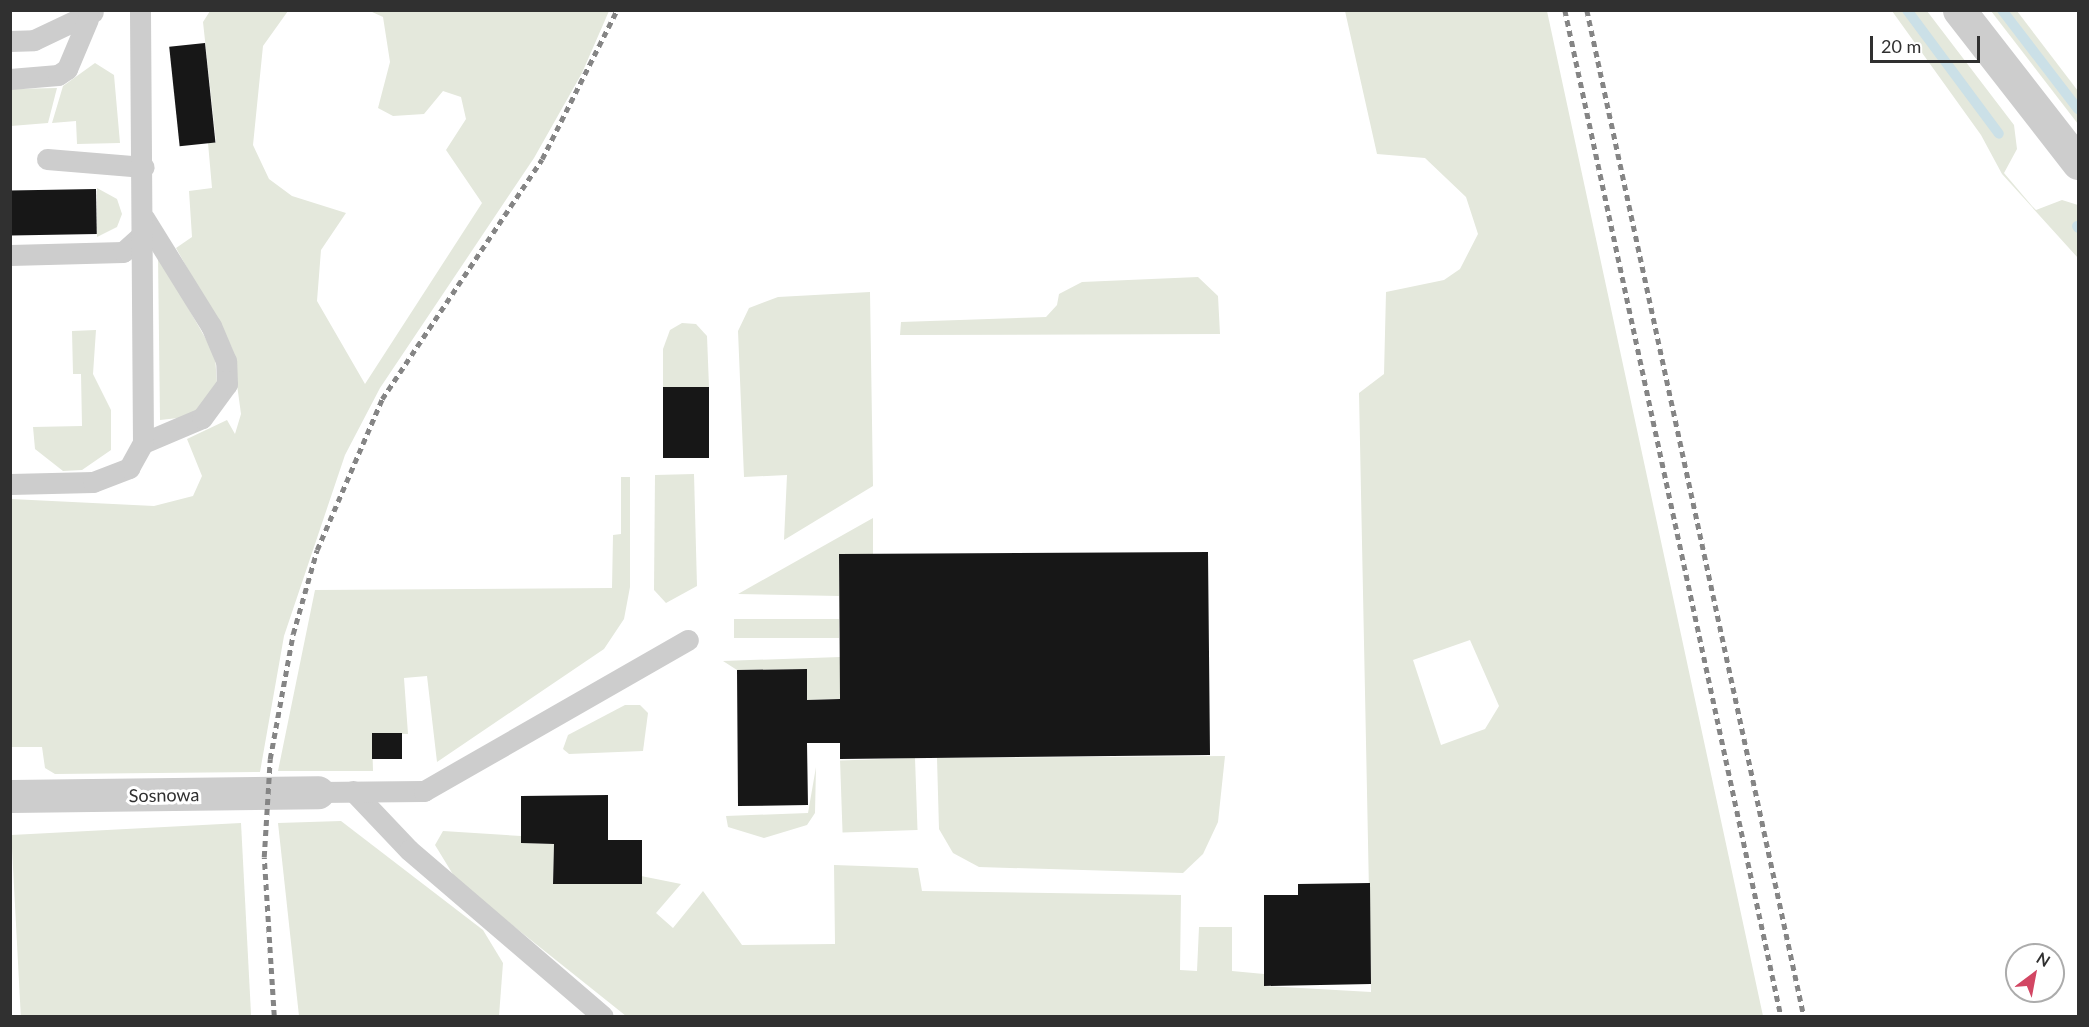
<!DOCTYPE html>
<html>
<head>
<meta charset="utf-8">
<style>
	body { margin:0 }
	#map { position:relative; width:2089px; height:1027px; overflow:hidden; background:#fff; font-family:Lato,sans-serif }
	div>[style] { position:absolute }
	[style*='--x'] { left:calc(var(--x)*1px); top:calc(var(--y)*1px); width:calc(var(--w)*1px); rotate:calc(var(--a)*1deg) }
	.green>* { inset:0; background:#e4e8dc; transform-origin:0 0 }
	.stream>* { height:10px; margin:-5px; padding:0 5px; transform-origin:5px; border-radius:5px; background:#cbe0e7 }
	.building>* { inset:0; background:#171717; transform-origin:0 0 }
	.service>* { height:21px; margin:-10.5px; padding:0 10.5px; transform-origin:10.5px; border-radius:10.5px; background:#cdcdcd }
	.minor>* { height:33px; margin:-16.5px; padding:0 16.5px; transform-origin:16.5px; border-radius:16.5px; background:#cdcdcd }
	.tertiary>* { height:33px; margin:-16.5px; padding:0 16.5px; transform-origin:16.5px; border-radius:16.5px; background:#cdcdcd }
	.rail>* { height:4.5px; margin-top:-2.25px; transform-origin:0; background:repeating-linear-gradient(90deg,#858585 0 6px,transparent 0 10.5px) }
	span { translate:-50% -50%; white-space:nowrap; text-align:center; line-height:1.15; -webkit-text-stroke:6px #fff; paint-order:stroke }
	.street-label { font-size:18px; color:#303030 }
	.frame { position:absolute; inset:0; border:12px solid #303030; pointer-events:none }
	.north { position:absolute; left:2005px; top:943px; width:60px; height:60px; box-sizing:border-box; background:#fff; border:2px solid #acacac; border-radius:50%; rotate:32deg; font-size:16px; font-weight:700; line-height:24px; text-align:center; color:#303030 }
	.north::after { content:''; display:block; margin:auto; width:21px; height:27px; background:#d24663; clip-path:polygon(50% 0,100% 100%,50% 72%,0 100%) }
	.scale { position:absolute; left:1870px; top:36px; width:110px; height:27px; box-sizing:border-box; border:3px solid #303030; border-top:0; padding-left:8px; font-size:18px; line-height:21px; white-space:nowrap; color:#303030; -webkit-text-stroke:4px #fff; paint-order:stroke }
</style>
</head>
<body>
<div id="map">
	<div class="green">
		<i style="clip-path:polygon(210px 11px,288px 11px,263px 46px,253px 145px,269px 179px,292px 196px,346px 213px,321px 250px,317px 301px,365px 384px,482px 203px,446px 150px,466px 119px,461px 97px,443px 91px,424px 114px,393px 116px,378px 108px,390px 62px,383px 17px,370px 11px,609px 11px,582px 73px,534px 158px,380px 388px,345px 455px,284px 636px,260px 772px,55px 774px,45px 768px,42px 747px,11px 747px,11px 499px,154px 506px,193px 496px,202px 476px,187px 439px,227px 420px,235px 434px,241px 414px,232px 348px,176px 248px,192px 237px,189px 191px,212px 188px,208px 143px,216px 142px,203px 22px)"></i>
		<i style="clip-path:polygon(evenodd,1345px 11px,1547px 11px,1763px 1016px,626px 1016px,457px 881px,435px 845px,443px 831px,521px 836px,522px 843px,554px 844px,553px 884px,641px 876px,681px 884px,656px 913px,673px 928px,703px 891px,742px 945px,835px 944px,834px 865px,918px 868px,922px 891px,1181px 895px,1180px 970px,1197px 971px,1199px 927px,1232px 927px,1232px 971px,1264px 974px,1264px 986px,1371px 992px,1359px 393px,1384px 374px,1386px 292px,1444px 280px,1460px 269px,1478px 234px,1466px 197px,1425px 158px,1377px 154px,1345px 11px,1470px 640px,1499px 706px,1485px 729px,1441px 745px,1413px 660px,1470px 640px)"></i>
		<i style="clip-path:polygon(1892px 11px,1927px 11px,2014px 125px,2017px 149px,2004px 173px,2032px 206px,2036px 210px,2062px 200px,2078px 205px,2078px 258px,2002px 174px,1981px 135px)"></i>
		<i style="clip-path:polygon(1991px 11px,2017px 11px,2078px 91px,2078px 124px)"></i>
		<i style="clip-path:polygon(95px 63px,114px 75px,120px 143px,77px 144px,76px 121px,52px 123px,63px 86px)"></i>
		<i style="clip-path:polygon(57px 88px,48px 123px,11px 126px,11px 89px)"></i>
		<i style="clip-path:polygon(97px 188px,117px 199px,122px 214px,117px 227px,97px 237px)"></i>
		<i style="clip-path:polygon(158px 255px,215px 355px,217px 384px,206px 405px,187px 417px,160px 420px)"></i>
		<i style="clip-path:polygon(1198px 277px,1218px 296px,1220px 334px,900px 335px,901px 322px,1046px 317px,1057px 305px,1059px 294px,1082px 282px)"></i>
		<i style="clip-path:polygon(870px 292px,873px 486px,784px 540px,787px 475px,744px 477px,738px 331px,749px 308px,778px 297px)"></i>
		<i style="clip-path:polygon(682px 323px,696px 324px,707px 336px,709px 387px,663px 387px,663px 349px,670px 330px)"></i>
		<i style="clip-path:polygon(96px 330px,93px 374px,111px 410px,111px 450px,82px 470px,63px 471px,35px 449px,33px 427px,82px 426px,81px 374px,73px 374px,72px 331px)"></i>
		<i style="clip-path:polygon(694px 474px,697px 586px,666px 603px,654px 590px,655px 475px)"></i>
		<i style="clip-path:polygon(621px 477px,630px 477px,630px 587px,624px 619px,604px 649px,437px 762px,427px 676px,404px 678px,408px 734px,372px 733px,373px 771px,278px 771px,315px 590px,612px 588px,613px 535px,621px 534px)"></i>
		<i style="clip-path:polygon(873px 518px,873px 554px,839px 554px,839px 596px,738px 594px)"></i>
		<i style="left:839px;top:619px;width:19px;height:105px;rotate:90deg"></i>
		<i style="clip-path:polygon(840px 657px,840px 699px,807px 700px,807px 669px,737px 670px,723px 661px)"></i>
		<i style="clip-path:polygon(625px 705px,640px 705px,648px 713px,643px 751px,569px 754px,563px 749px,568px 735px)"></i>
		<i style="clip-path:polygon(1225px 756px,1218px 822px,1203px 854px,1183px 873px,979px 867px,953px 853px,939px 829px,937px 758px)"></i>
		<i style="left:915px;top:758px;width:72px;height:75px;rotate:88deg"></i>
		<i style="clip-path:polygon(816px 767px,815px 813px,807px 825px,764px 838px,728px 827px,726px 816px,808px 813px)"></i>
		<i style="clip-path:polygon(341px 821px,483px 930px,503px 963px,499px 1016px,299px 1016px,278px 823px)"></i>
		<i style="left:241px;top:823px;width:193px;height:230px;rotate:87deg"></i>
	</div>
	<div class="stream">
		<i style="--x:1907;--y:10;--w:154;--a:53.4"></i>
		<i style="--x:2002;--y:10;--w:125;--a:52.5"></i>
		<i style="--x:2077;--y:226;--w:2;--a:63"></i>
	</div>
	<div class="building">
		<i style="left:205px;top:43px;width:100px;height:36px;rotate:84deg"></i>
		<i style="left:96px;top:189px;width:45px;height:86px;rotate:89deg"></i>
		<i style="left:663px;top:387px;width:46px;height:71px"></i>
		<i style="clip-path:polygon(1208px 552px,1210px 755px,840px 759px,840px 743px,807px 743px,808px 805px,738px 806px,737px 670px,807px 669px,807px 700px,840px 699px,839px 554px)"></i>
		<i style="left:372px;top:733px;width:30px;height:26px"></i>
		<i style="clip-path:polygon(608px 795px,608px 840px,642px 840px,642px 884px,553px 884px,554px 844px,521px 843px,521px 796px)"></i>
		<i style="clip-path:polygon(1370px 883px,1371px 984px,1264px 986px,1264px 895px,1298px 895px,1298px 884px)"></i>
	</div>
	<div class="service">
		<i style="--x:10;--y:41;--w:24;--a:-2"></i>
		<i style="--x:34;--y:40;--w:65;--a:-25.4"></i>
		<i style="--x:10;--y:79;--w:48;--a:-4.8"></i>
		<i style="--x:58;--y:75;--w:11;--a:-34"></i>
		<i style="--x:67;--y:69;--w:54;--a:-67.2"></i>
		<i style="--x:47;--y:159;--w:97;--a:4.7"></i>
		<i style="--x:10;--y:255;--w:113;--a:-1.5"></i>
		<i style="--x:123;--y:252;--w:28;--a:-42"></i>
		<i style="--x:143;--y:443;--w:64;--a:-23"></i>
		<i style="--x:202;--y:418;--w:42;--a:-53.7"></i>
		<i style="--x:227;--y:384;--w:23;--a:-92"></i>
		<i style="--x:226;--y:361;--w:38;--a:-113"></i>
		<i style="--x:211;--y:326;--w:127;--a:-121.8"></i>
		<i style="--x:10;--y:484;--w:83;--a:-1.4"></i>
		<i style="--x:93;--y:482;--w:39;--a:-21"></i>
		<i style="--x:129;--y:468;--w:29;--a:-61"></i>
		<i style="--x:143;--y:443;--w:433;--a:-90.4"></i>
		<i style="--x:353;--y:791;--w:81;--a:46.5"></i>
		<i style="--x:409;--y:850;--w:255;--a:40.6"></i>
		<i style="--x:318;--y:792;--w:106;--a:-0.5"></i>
		<i style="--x:424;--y:791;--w:304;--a:-29.8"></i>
	</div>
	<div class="minor">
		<i style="--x:10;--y:796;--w:308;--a:-0.7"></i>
	</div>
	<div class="tertiary">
		<i style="--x:1959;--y:10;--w:194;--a:52.1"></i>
	</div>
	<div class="rail">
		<i style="--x:1565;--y:10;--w:1029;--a:77.88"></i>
		<i style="--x:1587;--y:10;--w:1029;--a:77.83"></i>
		<i style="--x:274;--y:1016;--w:159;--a:-93.6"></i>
		<i style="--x:264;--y:857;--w:98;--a:-86.5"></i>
		<i style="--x:270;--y:759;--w:127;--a:-79.6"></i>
		<i style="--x:293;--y:634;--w:87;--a:-74.1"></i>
		<i style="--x:317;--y:550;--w:164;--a:-66.7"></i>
		<i style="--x:382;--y:399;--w:288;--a:-56.3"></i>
		<i style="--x:542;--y:159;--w:167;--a:-63.3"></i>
	</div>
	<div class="street-label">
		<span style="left:164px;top:795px;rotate:-1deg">Sosnowa</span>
	</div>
	<div class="frame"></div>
	<div class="north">N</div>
	<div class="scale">20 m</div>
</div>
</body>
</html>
